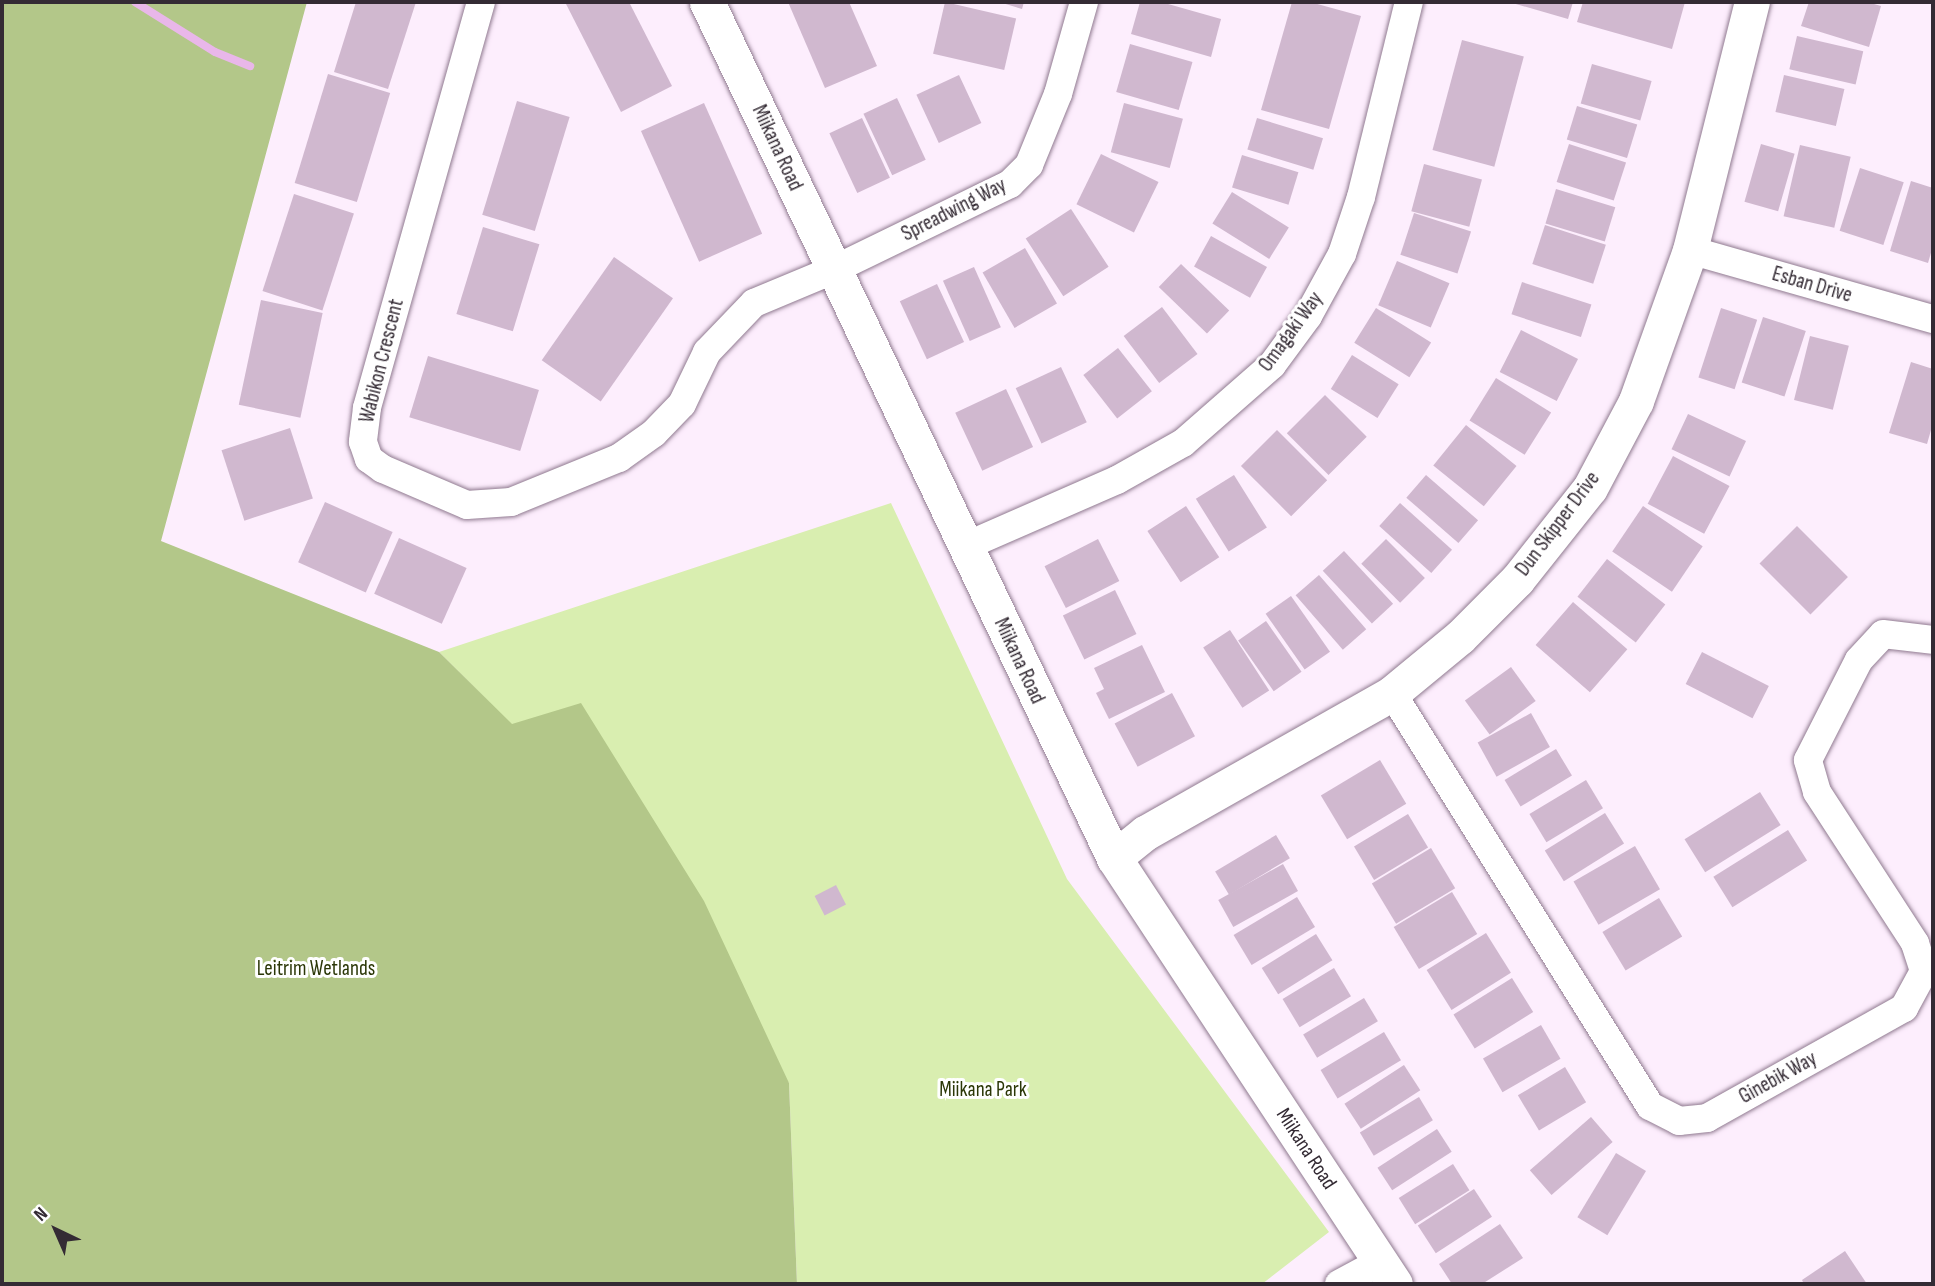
<!DOCTYPE html>
<html>
<head>
<meta charset="utf-8">
<style>
	body { margin:0 }
	#map { position:relative; width:1935px; height:1286px; overflow:hidden; background:#fdeefd; font-family:"Sofia Sans Condensed",sans-serif }
	div>[style] { position:absolute }
	[style*='--x'] { left:calc(var(--x)*1px); top:calc(var(--y)*1px); width:calc(var(--w)*1px); rotate:calc(var(--a)*1deg) }
	.green>* { inset:0; background:#d9eeb0 }
	.forest>* { inset:0; background:#b3c789 }
	.stream>* { height:8px; margin:-4px; padding:0 4px; transform-origin:4px; border-radius:4px; background:#e9b7e9 }
	.building>* { inset:0; background:#d0b8cf; transform-origin:0 0 }
	.roads { filter:drop-shadow(0 0 2px #907a90) drop-shadow(0 0 2px #907a90) }
	.minor>* { height:28px; margin:-14px; padding:0 14px; transform-origin:14px; border-radius:14px; background:#fff }
	.tertiary>* { height:35px; margin:-17.5px; padding:0 17.5px; transform-origin:17.5px; border-radius:17.5px; background:#fff }
	span { translate:-50% -50%; white-space:nowrap; text-align:center; line-height:1.15; -webkit-text-stroke:6px #fff; paint-order:stroke }
	.street-label { font-size:21px; color:#342b34 }
	.park-label { font-size:21px; color:#2b3707 }
	.frame { position:absolute; inset:0; border:4px solid #342b34; pointer-events:none }
	.north { position:absolute; left:21px; top:1195px; width:70px; height:70px; -webkit-text-stroke:5px #fff; paint-order:stroke; rotate:316deg; font-size:19px; font-weight:700; line-height:28px; text-align:center; color:#342b34 }
	.north::after { content:''; display:block; margin:auto; width:24px; height:32px; background:#342b34; clip-path:polygon(50% 0,100% 100%,50% 72%,0 100%) }
</style>
</head>
<body>
<div id="map">
	<div class="green">
		<i style="clip-path:polygon(891px 503px,1067px 879px,1329px 1232px,1262px 1284px,797px 1284px,789px 1083px,512px 725px,439px 652px)"></i>
	</div>
	<div class="forest">
		<i style="clip-path:polygon(2px 2px,307px 2px,161px 541px,439px 652px,512px 724px,581px 703px,704px 901px,789px 1083px,797px 1284px,2px 1284px)"></i>
	</div>
	<div class="stream">
		<i style="--x:135;--y:2;--w:94;--a:32"></i>
		<i style="--x:215;--y:52;--w:38;--a:22"></i>
	</div>
	<div class="building">
		<i style="clip-path:polygon(356px 2px,416px 2px,388px 89px,334px 72px)"></i>
		<i style="clip-path:polygon(565px 2px,629px 2px,672px 86px,621px 112px)"></i>
		<i style="clip-path:polygon(788px 2px,849px 2px,877px 66px,825px 88px)"></i>
		<i style="left:945px;top:2px;width:73px;height:53px;rotate:13deg"></i>
		<i style="clip-path:polygon(999px 2px,1024px 2px,1022px 9px)"></i>
		<i style="clip-path:polygon(1140px 2px,1161px 2px,1221px 19px,1211px 57px,1131px 34px)"></i>
		<i style="clip-path:polygon(1292px 2px,1310px 2px,1361px 16px,1329px 129px,1261px 110px)"></i>
		<i style="clip-path:polygon(1509px 2px,1573px 2px,1568px 19px)"></i>
		<i style="clip-path:polygon(1583px 2px,1685px 2px,1672px 49px,1577px 22px)"></i>
		<i style="clip-path:polygon(1809px 2px,1867px 2px,1881px 6px,1869px 47px,1801px 26px)"></i>
		<i style="left:1797px;top:36px;width:68px;height:34px;rotate:13deg"></i>
		<i style="left:1462px;top:40px;width:64px;height:114px;rotate:15deg"></i>
		<i style="left:1130px;top:44px;width:65px;height:50px;rotate:16deg"></i>
		<i style="left:1592px;top:64px;width:62px;height:41px;rotate:16deg"></i>
		<i style="left:328px;top:74px;width:65px;height:114px;rotate:17deg"></i>
		<i style="left:959px;top:75px;width:53px;height:47px;rotate:65deg"></i>
		<i style="left:1784px;top:75px;width:62px;height:38px;rotate:13deg"></i>
		<i style="left:897px;top:98px;width:68px;height:37px;rotate:65deg"></i>
		<i style="left:517px;top:101px;width:55px;height:119px;rotate:17deg"></i>
		<i style="left:704px;top:103px;width:143px;height:69px;rotate:66deg"></i>
		<i style="left:1124px;top:103px;width:61px;height:51px;rotate:15deg"></i>
		<i style="left:1577px;top:106px;width:63px;height:35px;rotate:17deg"></i>
		<i style="left:862px;top:118px;width:66px;height:36px;rotate:65deg"></i>
		<i style="left:1257px;top:118px;width:69px;height:33px;rotate:17deg"></i>
		<i style="left:1569px;top:144px;width:60px;height:40px;rotate:18deg"></i>
		<i style="left:1761px;top:144px;width:35px;height:60px;rotate:16deg"></i>
		<i style="left:1800px;top:145px;width:52px;height:73px;rotate:13deg"></i>
		<i style="left:1101px;top:154px;width:64px;height:56px;rotate:26deg"></i>
		<i style="left:1242px;top:155px;width:59px;height:34px;rotate:17deg"></i>
		<i style="left:1424px;top:164px;width:60px;height:49px;rotate:15deg"></i>
		<i style="left:1860px;top:168px;width:46px;height:66px;rotate:18deg"></i>
		<i style="clip-path:polygon(1911px 181px,1933px 188px,1933px 246px,1928px 263px,1890px 251px)"></i>
		<i style="left:1556px;top:189px;width:62px;height:36px;rotate:17deg"></i>
		<i style="left:1232px;top:192px;width:67px;height:37px;rotate:32deg"></i>
		<i style="left:294px;top:194px;width:63px;height:102px;rotate:18deg"></i>
		<i style="left:1071px;top:209px;width:69px;height:54px;rotate:57deg"></i>
		<i style="left:1414px;top:213px;width:60px;height:44px;rotate:18deg"></i>
		<i style="left:1545px;top:225px;width:64px;height:41px;rotate:18deg"></i>
		<i style="left:483px;top:227px;width:59px;height:91px;rotate:17deg"></i>
		<i style="left:1211px;top:236px;width:64px;height:35px;rotate:29deg"></i>
		<i style="left:1025px;top:248px;width:64px;height:49px;rotate:60deg"></i>
		<i style="left:614px;top:257px;width:72px;height:126px;rotate:35deg"></i>
		<i style="left:1397px;top:261px;width:57px;height:48px;rotate:23deg"></i>
		<i style="left:1181px;top:264px;width:67px;height:32px;rotate:44deg"></i>
		<i style="left:974px;top:267px;width:66px;height:34px;rotate:66deg"></i>
		<i style="left:1522px;top:282px;width:73px;height:34px;rotate:18deg"></i>
		<i style="left:937px;top:284px;width:64px;height:41px;rotate:65deg"></i>
		<i style="left:261px;top:300px;width:63px;height:107px;rotate:12deg"></i>
		<i style="left:1162px;top:307px;width:59px;height:48px;rotate:53deg"></i>
		<i style="left:1376px;top:308px;width:65px;height:41px;rotate:32deg"></i>
		<i style="left:1721px;top:308px;width:38px;height:73px;rotate:18deg"></i>
		<i style="left:1763px;top:317px;width:45px;height:69px;rotate:18deg"></i>
		<i style="left:1521px;top:330px;width:64px;height:47px;rotate:27deg"></i>
		<i style="left:1810px;top:336px;width:40px;height:66px;rotate:14deg"></i>
		<i style="left:1118px;top:348px;width:55px;height:44px;rotate:52deg"></i>
		<i style="left:1352px;top:355px;width:55px;height:40px;rotate:32deg"></i>
		<i style="left:428px;top:356px;width:116px;height:64px;rotate:17deg"></i>
		<i style="clip-path:polygon(1911px 362px,1933px 369px,1933px 423px,1927px 444px,1889px 433px)"></i>
		<i style="left:1061px;top:367px;width:61px;height:50px;rotate:65deg"></i>
		<i style="left:1496px;top:378px;width:65px;height:50px;rotate:32deg"></i>
		<i style="left:1006px;top:389px;width:64px;height:56px;rotate:65deg"></i>
		<i style="left:1325px;top:395px;width:59px;height:54px;rotate:45deg"></i>
		<i style="left:1688px;top:414px;width:64px;height:39px;rotate:25deg"></i>
		<i style="left:1466px;top:425px;width:65px;height:52px;rotate:39deg"></i>
		<i style="left:290px;top:428px;width:74px;height:72px;rotate:72deg"></i>
		<i style="left:1277px;top:430px;width:71px;height:51px;rotate:45deg"></i>
		<i style="left:1673px;top:456px;width:64px;height:54px;rotate:28deg"></i>
		<i style="left:1234px;top:475px;width:62px;height:45px;rotate:58deg"></i>
		<i style="left:1426px;top:475px;width:69px;height:30px;rotate:41deg"></i>
		<i style="left:325px;top:502px;width:74px;height:66px;rotate:24deg"></i>
		<i style="left:1400px;top:503px;width:70px;height:31px;rotate:42deg"></i>
		<i style="left:1186px;top:506px;width:61px;height:46px;rotate:57deg"></i>
		<i style="left:1643px;top:506px;width:72px;height:55px;rotate:34deg"></i>
		<i style="left:1797px;top:526px;width:72px;height:53px;rotate:45deg"></i>
		<i style="left:399px;top:538px;width:74px;height:61px;rotate:24deg"></i>
		<i style="left:1098px;top:539px;width:47px;height:60px;rotate:63deg"></i>
		<i style="left:1386px;top:539px;width:55px;height:35px;rotate:45deg"></i>
		<i style="left:1344px;top:551px;width:72px;height:29px;rotate:47deg"></i>
		<i style="left:1607px;top:559px;width:74px;height:48px;rotate:38deg"></i>
		<i style="left:1319px;top:575px;width:72px;height:31px;rotate:49deg"></i>
		<i style="left:1115px;top:590px;width:49px;height:58px;rotate:64deg"></i>
		<i style="left:1291px;top:596px;width:68px;height:31px;rotate:55deg"></i>
		<i style="left:1573px;top:602px;width:72px;height:57px;rotate:41deg"></i>
		<i style="left:1266px;top:621px;width:62px;height:34px;rotate:55deg"></i>
		<i style="left:1230px;top:630px;width:72px;height:32px;rotate:57deg"></i>
		<i style="clip-path:polygon(1142px 645px,1165px 692px,1109px 719px,1096px 693px,1104px 689px,1094px 668px)"></i>
		<i style="left:1702px;top:652px;width:75px;height:36px;rotate:27deg"></i>
		<i style="left:1511px;top:667px;width:42px;height:57px;rotate:54deg"></i>
		<i style="left:1172px;top:693px;width:49px;height:65px;rotate:62deg"></i>
		<i style="left:1531px;top:713px;width:39px;height:61px;rotate:61deg"></i>
		<i style="left:1556px;top:749px;width:31px;height:60px;rotate:59deg"></i>
		<i style="left:1380px;top:760px;width:51px;height:69px;rotate:59deg"></i>
		<i style="left:1586px;top:780px;width:33px;height:66px;rotate:59deg"></i>
		<i style="left:1760px;top:792px;width:39px;height:89px;rotate:58deg"></i>
		<i style="left:1605px;top:813px;width:36px;height:71px;rotate:58deg"></i>
		<i style="left:1408px;top:814px;width:39px;height:63px;rotate:59deg"></i>
		<i style="left:1788px;top:830px;width:36px;height:88px;rotate:58deg"></i>
		<i style="left:1276px;top:835px;width:27px;height:71px;rotate:59deg"></i>
		<i style="left:1635px;top:846px;width:50px;height:71px;rotate:60deg"></i>
		<i style="left:1431px;top:848px;width:47px;height:69px;rotate:59deg"></i>
		<i style="left:1283px;top:864px;width:31px;height:74px;rotate:61deg"></i>
		<i style="left:836px;top:885px;width:22px;height:24px;rotate:63deg"></i>
		<i style="left:1452px;top:892px;width:49px;height:68px;rotate:59deg"></i>
		<i style="left:1297px;top:897px;width:35px;height:74px;rotate:59deg"></i>
		<i style="left:1659px;top:898px;width:45px;height:66px;rotate:59deg"></i>
		<i style="left:1486px;top:933px;width:47px;height:70px;rotate:58deg"></i>
		<i style="left:1316px;top:934px;width:31px;height:64px;rotate:58deg"></i>
		<i style="left:1334px;top:968px;width:33px;height:60px;rotate:59deg"></i>
		<i style="left:1512px;top:978px;width:40px;height:69px;rotate:58deg"></i>
		<i style="left:1364px;top:998px;width:27px;height:71px;rotate:59deg"></i>
		<i style="left:1541px;top:1025px;width:39px;height:67px;rotate:60deg"></i>
		<i style="left:1384px;top:1032px;width:33px;height:74px;rotate:59deg"></i>
		<i style="left:1404px;top:1065px;width:30px;height:71px;rotate:57deg"></i>
		<i style="left:1565px;top:1067px;width:41px;height:55px;rotate:59deg"></i>
		<i style="left:1419px;top:1097px;width:27px;height:69px;rotate:59deg"></i>
		<i style="left:1591px;top:1117px;width:33px;height:81px;rotate:49deg"></i>
		<i style="left:1437px;top:1129px;width:27px;height:71px;rotate:57deg"></i>
		<i style="left:1616px;top:1153px;width:35px;height:75px;rotate:31deg"></i>
		<i style="left:1453px;top:1164px;width:31px;height:64px;rotate:58deg"></i>
		<i style="left:1474px;top:1189px;width:33px;height:67px;rotate:57deg"></i>
		<i style="clip-path:polygon(1500px 1224px,1523px 1258px,1482px 1284px,1452px 1284px,1439px 1264px)"></i>
		<i style="clip-path:polygon(1845px 1251px,1867px 1284px,1804px 1284px,1802px 1280px)"></i>
	</div>
	<div class="roads">
		<div class="minor">
			<i style="--x:481;--y:2;--w:422;--a:105.7"></i>
			<i style="--x:367;--y:408;--w:34;--a:97"></i>
			<i style="--x:363;--y:442;--w:18;--a:71"></i>
			<i style="--x:369;--y:459;--w:17;--a:36"></i>
			<i style="--x:383;--y:469;--w:91;--a:23.2"></i>
			<i style="--x:467;--y:505;--w:44;--a:-3.9"></i>
			<i style="--x:511;--y:502;--w:117;--a:-22.2"></i>
			<i style="--x:619;--y:458;--w:43;--a:-35.5"></i>
			<i style="--x:654;--y:433;--w:40;--a:-46"></i>
			<i style="--x:682;--y:404;--w:58;--a:-64.3"></i>
			<i style="--x:707;--y:352;--w:68;--a:-46.2"></i>
			<i style="--x:754;--y:303;--w:86;--a:-22.7"></i>
			<i style="--x:833;--y:270;--w:197;--a:-25.9"></i>
			<i style="--x:1010;--y:184;--w:27;--a:-45"></i>
			<i style="--x:1029;--y:165;--w:77;--a:-67.8"></i>
			<i style="--x:1058;--y:94;--w:96;--a:-74.2"></i>
			<i style="--x:1690;--y:250;--w:253;--a:15.9"></i>
			<i style="--x:966;--y:546;--w:165;--a:-23.6"></i>
			<i style="--x:1117;--y:480;--w:76;--a:-29.3"></i>
			<i style="--x:1183;--y:443;--w:118;--a:-41.2"></i>
			<i style="--x:1272;--y:365;--w:61;--a:-53.7"></i>
			<i style="--x:1308;--y:316;--w:71;--a:-61.3"></i>
			<i style="--x:1342;--y:254;--w:60;--a:-71.6"></i>
			<i style="--x:1361;--y:197;--w:201;--a:-76.2"></i>
			<i style="--x:1392;--y:693;--w:487;--a:58"></i>
			<i style="--x:1650;--y:1106;--w:33;--a:27"></i>
			<i style="--x:1679;--y:1121;--w:28;--a:-6"></i>
			<i style="--x:1707;--y:1118;--w:226;--a:-29.2"></i>
			<i style="--x:1904;--y:1008;--w:42;--a:-61.6"></i>
			<i style="--x:1924;--y:971;--w:29;--a:-108"></i>
			<i style="--x:1915;--y:943;--w:180;--a:-123"></i>
			<i style="--x:1817;--y:792;--w:33;--a:-106"></i>
			<i style="--x:1808;--y:760;--w:112;--a:-63"></i>
			<i style="--x:1859;--y:660;--w:35;--a:-47"></i>
			<i style="--x:1883;--y:634;--w:50;--a:6.8"></i>
			<i style="--x:1339;--y:1284;--w:47;--a:-28.2"></i>
		</div>
		<div class="tertiary">
			<i style="--x:707;--y:2;--w:948;--a:64.57"></i>
			<i style="--x:1114;--y:858;--w:510;--a:56.59"></i>
			<i style="--x:1114;--y:858;--w:40;--a:-39"></i>
			<i style="--x:1145;--y:833;--w:284;--a:-29.5"></i>
			<i style="--x:1392;--y:693;--w:88;--a:-39.5"></i>
			<i style="--x:1460;--y:637;--w:81;--a:-45"></i>
			<i style="--x:1517;--y:580;--w:117;--a:-51.6"></i>
			<i style="--x:1590;--y:488;--w:98;--a:-62.1"></i>
			<i style="--x:1636;--y:401;--w:160;--a:-70.3"></i>
			<i style="--x:1690;--y:250;--w:256;--a:-76"></i>
		</div>
	</div>
	<div class="street-label">
		<span style="left:777px;top:148px;rotate:65deg">Miikana Road</span>
		<span style="left:954px;top:210px;rotate:-27deg">Spreadwing Way</span>
		<span style="left:1812px;top:285px;rotate:16deg">Esban Drive</span>
		<span style="left:1291px;top:332px;rotate:-54deg">Omagaki Way</span>
		<span style="left:382px;top:361px;rotate:-76deg">Wabikon Crescent</span>
		<span style="left:1558px;top:524px;rotate:-53deg">Dun Skipper Drive</span>
		<span style="left:1019px;top:661px;rotate:65deg">Miikana Road</span>
		<span style="left:1778px;top:1078px;rotate:-29deg">Ginebik Way</span>
		<span style="left:1306px;top:1149px;rotate:57deg">Miikana Road</span>
	</div>
	<div class="park-label">
		<span style="left:316px;top:969px">Leitrim Wetlands</span>
		<span style="left:983px;top:1090px">Miikana Park</span>
	</div>
	<div class="frame"></div>
	<div class="north">N</div>
</div>
</body>
</html>
